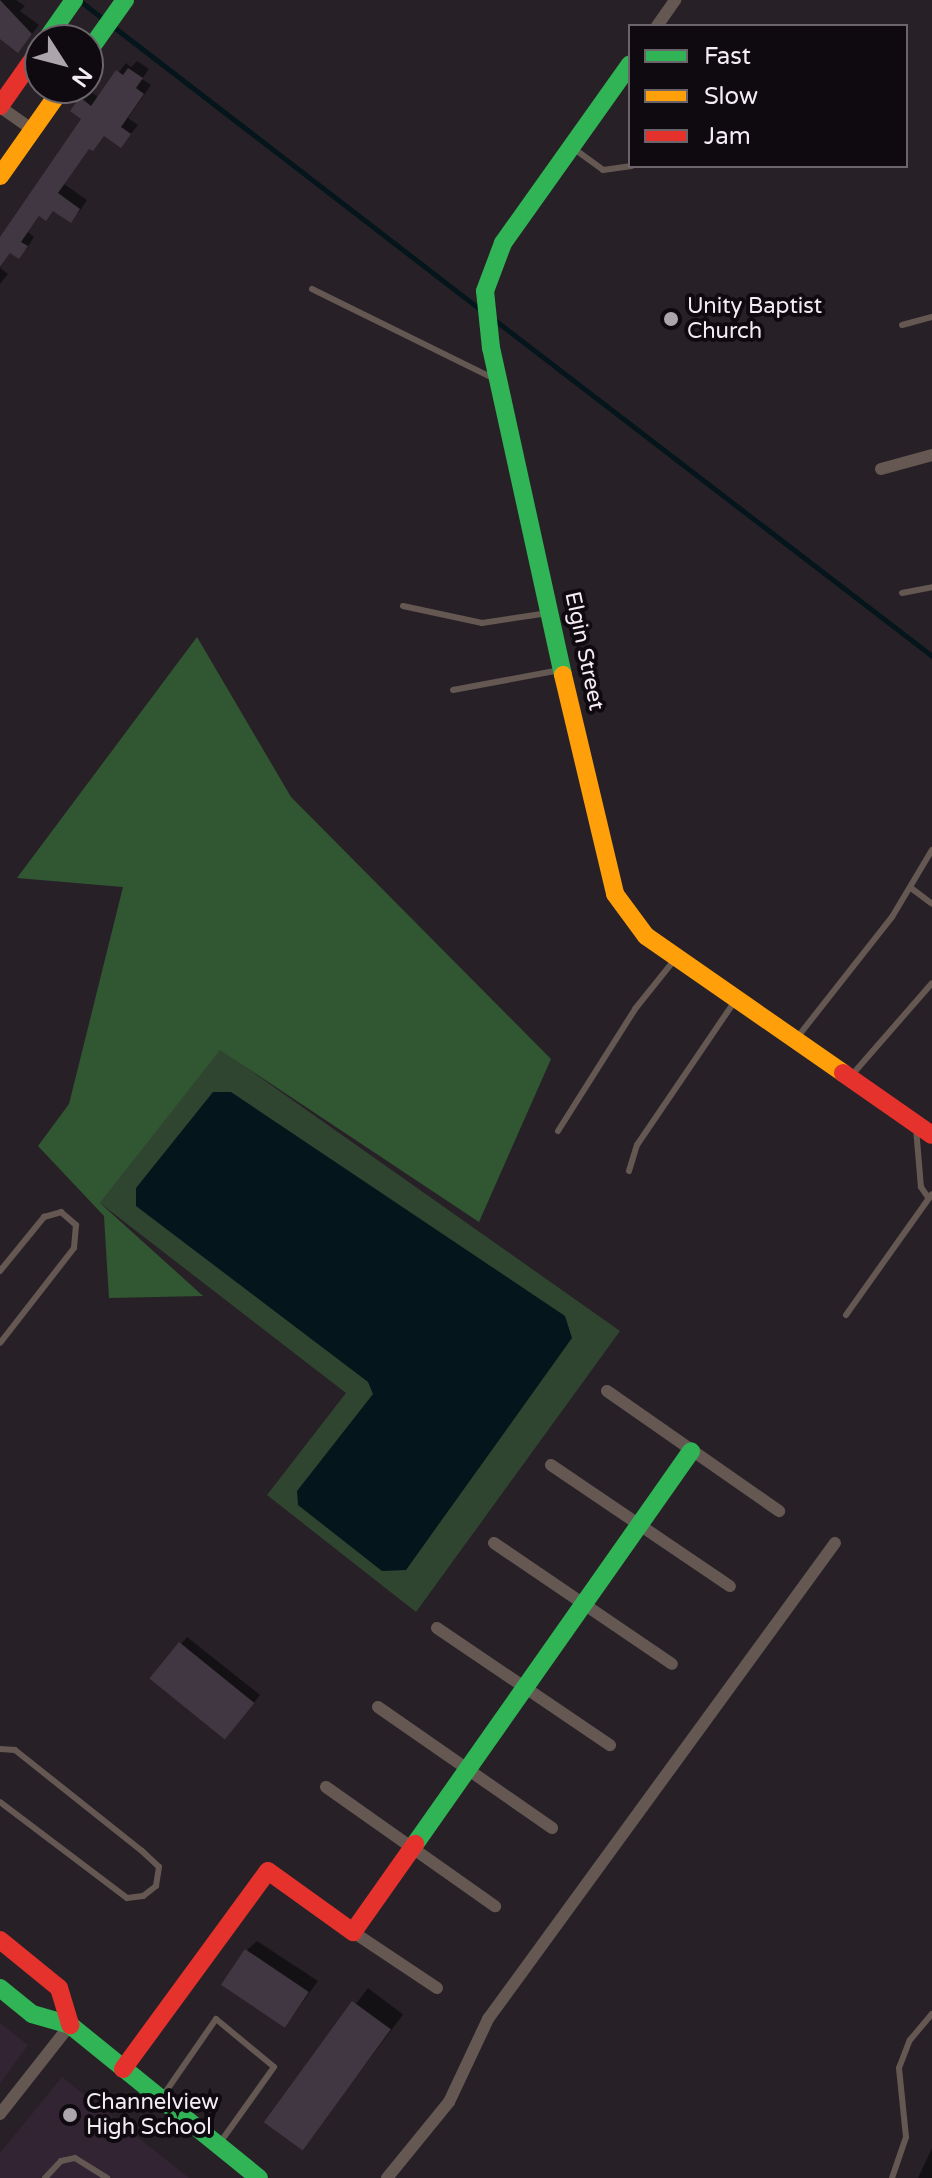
<!DOCTYPE html>
<html>
<head>
<meta charset="utf-8">
<style>
	body { margin:0 }
	#map { position:relative; width:932px; height:2178px; overflow:hidden; background:#272127; font-family:"Varela Round",sans-serif }
	div>[style] { position:absolute }
	[style*='--x'] { left:calc(var(--x)*1px); top:calc(var(--y)*1px); width:calc(var(--w)*1px); rotate:calc(var(--a)*1deg) }
	.built>* { inset:0; background:#322432 }
	.green>* { inset:0; background:#2f4530 }
	.forest>* { inset:0; background:#315732 }
	.water>* { inset:0; background:#04151b }
	.shadow>* { inset:0; background:#0007; transform-origin:0 0 }
	.stream>* { height:5px; margin:-2.5px; padding:0 2.5px; transform-origin:2.5px; border-radius:2.5px; background:#04151b }
	.building>* { inset:0; background:#413742; transform-origin:0 0 }
	.lane>* { height:6px; margin:-3px; padding:0 3px; transform-origin:3px; border-radius:3px; background:#655852 }
	.street>* { height:12px; margin:-6px; padding:0 6px; transform-origin:6px; border-radius:6px; background:#655852 }
	.fast>* { height:18px; margin:-9px; padding:0 9px; transform-origin:9px; border-radius:9px; background:#30b455 }
	.slow>* { height:18px; margin:-9px; padding:0 9px; transform-origin:9px; border-radius:9px; background:#ff9f0a }
	.jam>* { height:18px; margin:-9px; padding:0 9px; transform-origin:9px; border-radius:9px; background:#e5322d }
	.dots>* { width:22px; height:22px; translate:-50% -50%; box-sizing:border-box; border:4px solid #0f0a0f; border-radius:50% }
	span { translate:-50% -50%; white-space:nowrap; text-align:center; line-height:1.15; -webkit-text-stroke:8px #0f0a0f; paint-order:stroke }
	.poi-label { font-size:22px; color:#f4ecf4 }
	.left { translate:0 -50%; text-align:left }
	.street-label { font-size:22px; color:#f4ecf4 }
	.legend { position:absolute; left:628px; top:24px; width:280px; height:144px; box-sizing:border-box; background:#0f0a0f; border:2px solid #6b646b; margin:0; padding:10px 14px; list-style:none; font-size:24px; color:#f4ecf4 }
	.legend li { display:flex; align-items:center; gap:16px; height:40px }
	.legend b { width:40px; border:2px solid #6b646b }
	.north { position:absolute; left:24px; top:24px; width:80px; height:80px; box-sizing:border-box; background:#0f0a0f; border:2px solid #6b646b; border-radius:50%; rotate:126deg; font-size:22px; font-weight:700; line-height:32px; text-align:center; color:#f4ecf4 }
	.north::after { content:''; display:block; margin:auto; width:28px; height:36px; background:#aca5ac; clip-path:polygon(50% 0,100% 100%,50% 72%,0 100%) }
</style>
</head>
<body>
<div id="map">
	<div class="built">
		<i style="clip-path:polygon(0 2023px,28px 2045px,0 2084px)"></i>
		<i style="clip-path:polygon(62px 2077px,189px 2178px,0 2178px,0 2153px)"></i>
	</div>
	<div class="green">
		<i style="clip-path:polygon(220px 1049px,620px 1331px,416px 1612px,267px 1495px,346px 1393px,100px 1203px)"></i>
	</div>
	<div class="forest">
		<i style="clip-path:polygon(197px 637px,291px 797px,551px 1059px,479px 1222px,220px 1050px,100px 1203px,203px 1296px,109px 1298px,104px 1216px,38px 1146px,69px 1104px,123px 887px,17px 878px)"></i>
	</div>
	<div class="water">
		<i style="clip-path:polygon(213px 1092px,231px 1092px,565px 1316px,572px 1338px,406px 1570px,382px 1571px,298px 1505px,297px 1491px,373px 1394px,368px 1382px,136px 1206px,136px 1188px)"></i>
	</div>
	<div class="shadow">
		<i style="clip-path:polygon(0 0,16px 0,25px 6px,20px 11px,39px 25px,25px 43px,0 37px)"></i>
		<i style="clip-path:polygon(137px 61px,149px 69px,142px 79px,151px 85px,128px 118px,138px 125px,121px 146px,106px 134px,90px 147px,64px 184px,87px 200px,79px 212px,70px 220px,55px 209px,46px 219px,40px 215px,28px 232px,34px 237px,27px 248px,19px 256px,11px 251px,0 268px,0 241px,84px 119px,81px 99px,89px 90px,99px 98px,126px 63px,131px 67px)"></i>
		<i style="clip-path:polygon(0 268px,8px 274px,0 284px)"></i>
		<i style="clip-path:polygon(187px 1637px,260px 1695px,232px 1730px,181px 1644px)"></i>
		<i style="clip-path:polygon(257px 1941px,318px 1981px,286px 2025px,246px 1951px)"></i>
		<i style="left:368px;top:1988px;width:44px;height:168px;rotate:37deg"></i>
		<i style="clip-path:polygon(932px 2148px,932px 2178px,918px 2178px)"></i>
	</div>
	<div class="stream">
		<i style="--x:80;--y:1;--w:506;--a:37.62"></i>
		<i style="--x:492;--y:318;--w:555;--a:37.53"></i>
	</div>
	<div class="building">
		<i style="clip-path:polygon(0 0,32px 34px,18px 53px,0 39px)"></i>
		<i style="clip-path:polygon(128px 68px,143px 78px,136px 88px,144px 94px,121px 127px,131px 134px,121px 148px,104px 136px,93px 151px,89px 149px,58px 193px,80px 209px,71px 223px,53px 211px,46px 221px,39px 216px,21px 242px,28px 246px,19px 259px,10px 253px,0 267px,0 237px,81px 119px,70px 111px,80px 97px,91px 106px,116px 70px,123px 75px)"></i>
		<i style="left:179px;top:1642px;width:97px;height:47px;rotate:39deg"></i>
		<i style="left:245px;top:1949px;width:77px;height:43px;rotate:34deg"></i>
		<i style="left:352px;top:2001px;width:48px;height:150px;rotate:36deg"></i>
	</div>
	<div class="lane">
		<i style="--x:573;--y:148;--w:37;--a:36"></i>
		<i style="--x:603;--y:170;--w:29;--a:-8"></i>
		<i style="--x:312;--y:289;--w:204;--a:26.2"></i>
		<i style="--x:902;--y:325;--w:31;--a:-15"></i>
		<i style="--x:902;--y:593;--w:31;--a:-11"></i>
		<i style="--x:403;--y:606;--w:81;--a:12.1"></i>
		<i style="--x:482;--y:623;--w:67;--a:-8.6"></i>
		<i style="--x:453;--y:690;--w:109;--a:-10.6"></i>
		<i style="--x:911;--y:888;--w:26;--a:37"></i>
		<i style="--x:796;--y:1039;--w:155;--a:-51.8"></i>
		<i style="--x:892;--y:917;--w:78;--a:-59.2"></i>
		<i style="--x:851;--y:1076;--w:123;--a:-48.9"></i>
		<i style="--x:916;--y:1128;--w:59;--a:85.2"></i>
		<i style="--x:921;--y:1187;--w:11;--a:56"></i>
		<i style="--x:558;--y:1131;--w:144;--a:-57.7"></i>
		<i style="--x:635;--y:1009;--w:64;--a:-51.3"></i>
		<i style="--x:629;--y:1171;--w:27;--a:-73"></i>
		<i style="--x:637;--y:1145;--w:174;--a:-55.8"></i>
		<i style="--x:0;--y:1271;--w:70;--a:-50.8"></i>
		<i style="--x:44;--y:1217;--w:18;--a:-16"></i>
		<i style="--x:61;--y:1212;--w:20;--a:41"></i>
		<i style="--x:76;--y:1225;--w:23;--a:95"></i>
		<i style="--x:74;--y:1248;--w:120;--a:127.9"></i>
		<i style="--x:846;--y:1315;--w:148;--a:-54.6"></i>
		<i style="--x:0;--y:1749;--w:15;--a:4"></i>
		<i style="--x:15;--y:1750;--w:162;--a:38.5"></i>
		<i style="--x:142;--y:1851;--w:23;--a:43"></i>
		<i style="--x:159;--y:1867;--w:19;--a:99"></i>
		<i style="--x:156;--y:1886;--w:16;--a:142"></i>
		<i style="--x:143;--y:1896;--w:16;--a:173"></i>
		<i style="--x:127;--y:1898;--w:159;--a:-142.9"></i>
		<i style="--x:162;--y:2097;--w:95;--a:-55.3"></i>
		<i style="--x:216;--y:2019;--w:75;--a:39.6"></i>
		<i style="--x:274;--y:2067;--w:95;--a:125.5"></i>
		<i style="--x:45;--y:2178;--w:23;--a:-47"></i>
		<i style="--x:61;--y:2161;--w:14;--a:-12"></i>
		<i style="--x:75;--y:2158;--w:38;--a:32"></i>
		<i style="--x:892;--y:2178;--w:43;--a:-71.1"></i>
		<i style="--x:906;--y:2137;--w:69;--a:-95.8"></i>
		<i style="--x:899;--y:2068;--w:30;--a:-69"></i>
		<i style="--x:910;--y:2040;--w:34;--a:-50"></i>
	</div>
	<div class="street">
		<i style="--x:657;--y:26;--w:32;--a:-55"></i>
		<i style="--x:0;--y:107;--w:40;--a:34.9"></i>
		<i style="--x:881;--y:469;--w:53;--a:-15.4"></i>
		<i style="--x:607;--y:1391;--w:210;--a:34.9"></i>
		<i style="--x:551;--y:1465;--w:216;--a:34.1"></i>
		<i style="--x:494;--y:1543;--w:215;--a:34.2"></i>
		<i style="--x:437;--y:1628;--w:209;--a:34.1"></i>
		<i style="--x:378;--y:1707;--w:212;--a:34.8"></i>
		<i style="--x:326;--y:1787;--w:207;--a:35.2"></i>
		<i style="--x:353;--y:1932;--w:101;--a:33.7"></i>
		<i style="--x:0;--y:2114;--w:113;--a:-51.8"></i>
		<i style="--x:387;--y:2178;--w:98;--a:-50.8"></i>
		<i style="--x:449;--y:2102;--w:92;--a:-64.8"></i>
		<i style="--x:488;--y:2019;--w:589;--a:-53.91"></i>
	</div>
	<div class="fast">
		<i style="--x:46;--y:40;--w:49;--a:-55"></i>
		<i style="--x:88;--y:52;--w:64;--a:-54.6"></i>
		<i style="--x:563;--y:675;--w:335;--a:-102.4"></i>
		<i style="--x:491;--y:348;--w:57;--a:-96"></i>
		<i style="--x:485;--y:291;--w:51;--a:-69.4"></i>
		<i style="--x:503;--y:243;--w:219;--a:-54.6"></i>
		<i style="--x:415;--y:1844;--w:480;--a:-54.9"></i>
		<i style="--x:0;--y:1988;--w:41;--a:39.1"></i>
		<i style="--x:32;--y:2014;--w:40;--a:16"></i>
		<i style="--x:70;--y:2025;--w:243;--a:39"></i>
	</div>
	<div class="slow">
		<i style="--x:0;--y:176;--w:108;--a:-54.8"></i>
		<i style="--x:563;--y:675;--w:225;--a:76.6"></i>
		<i style="--x:615;--y:894;--w:52;--a:53.6"></i>
		<i style="--x:646;--y:936;--w:240;--a:34.8"></i>
	</div>
	<div class="jam">
		<i style="--x:0;--y:106;--w:70;--a:-54.9"></i>
		<i style="--x:843;--y:1073;--w:108;--a:34.9"></i>
		<i style="--x:0;--y:1940;--w:76;--a:39.1"></i>
		<i style="--x:59;--y:1988;--w:39;--a:73"></i>
		<i style="--x:123;--y:2069;--w:245;--a:-53.8"></i>
		<i style="--x:268;--y:1871;--w:105;--a:35.7"></i>
		<i style="--x:353;--y:1932;--w:108;--a:-54.8"></i>
	</div>
	<div class="dots">
		<i style="left:671px;top:319px;background:#aca5ac"></i>
		<i style="left:70px;top:2115px;background:#aca5ac"></i>
	</div>
	<div class="poi-label">
		<span class="left" style="left:687px;top:319px">Unity Baptist<br>Church</span>
		<span class="left" style="left:86px;top:2115px">Channelview<br>High School</span>
	</div>
	<div class="street-label">
		<span style="left:584px;top:651px;rotate:78deg">Elgin Street</span>
	</div>
	<ul class="legend">
	<li><b style="height:10px;background:#30b455"></b>Fast</li>
	<li><b style="height:10px;background:#ff9f0a"></b>Slow</li>
	<li><b style="height:10px;background:#e5322d"></b>Jam</li>
	</ul>
	<div class="north">N</div>
</div>
</body>
</html>
